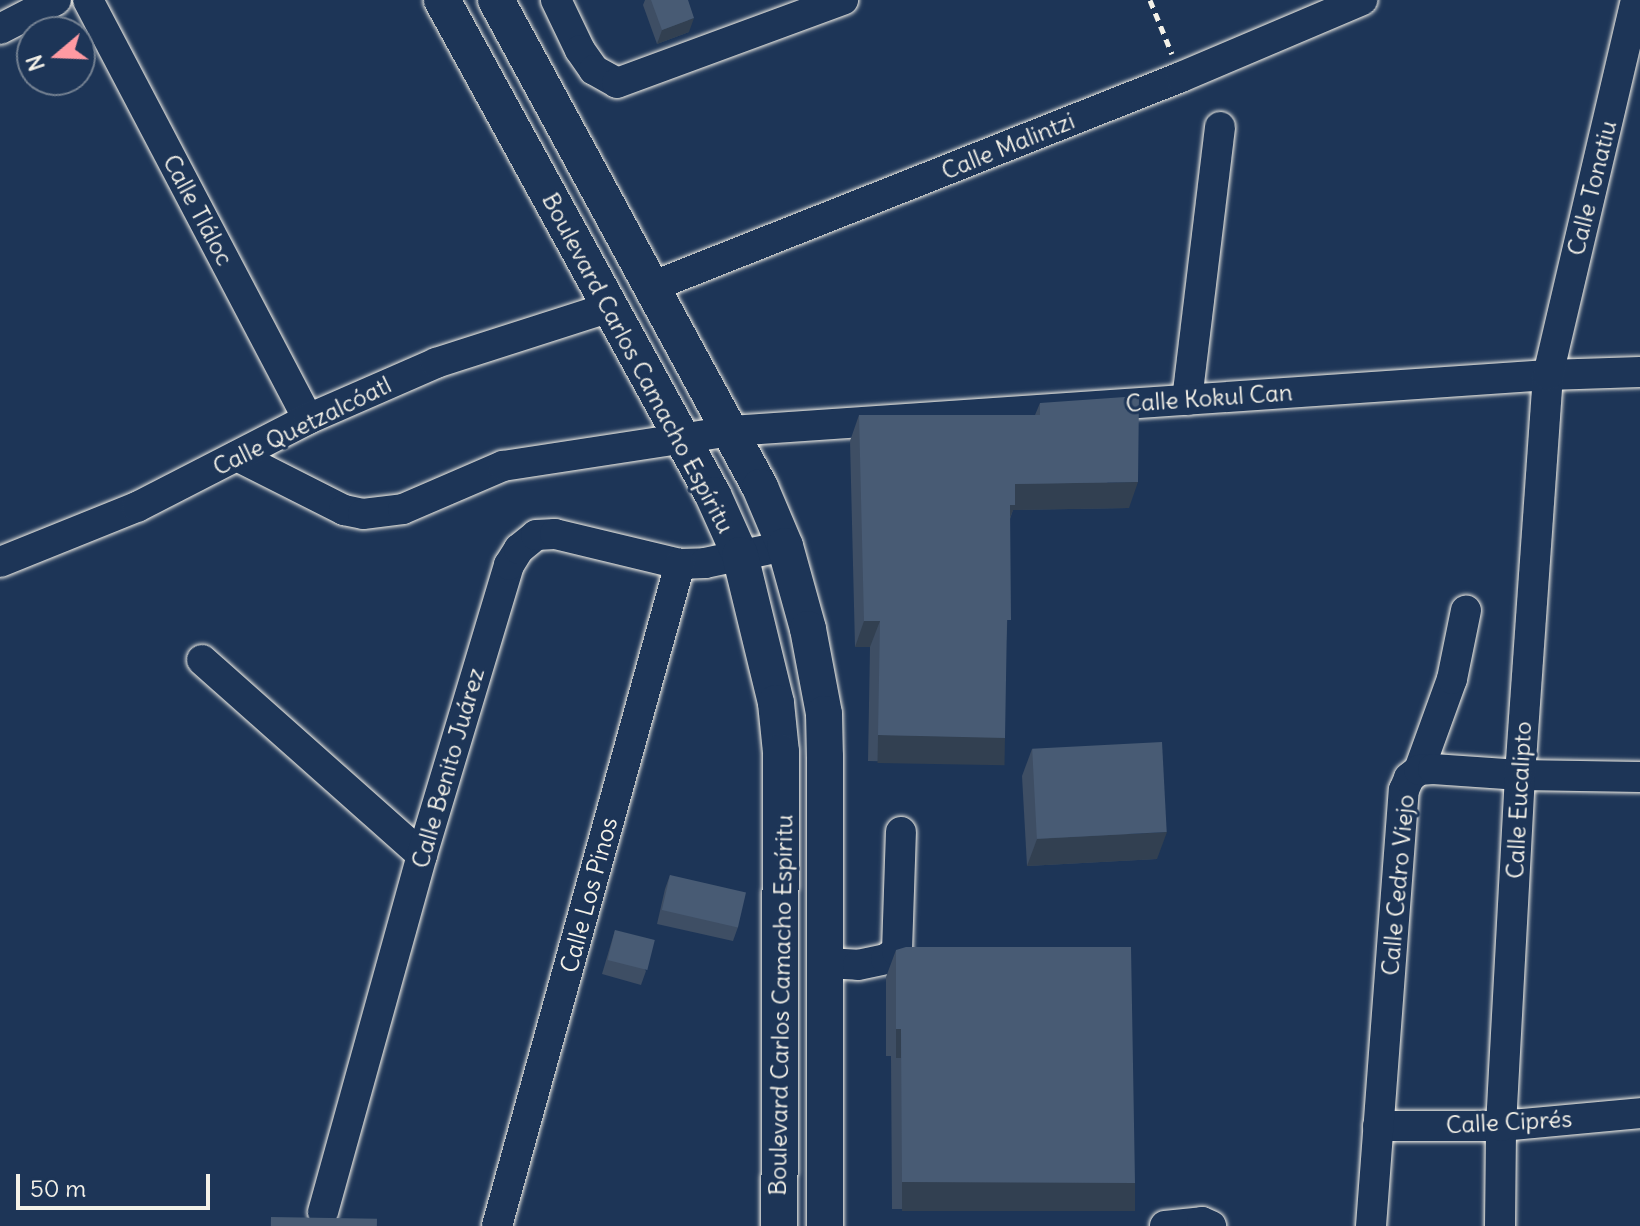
<!DOCTYPE html>
<html>
<head>
<meta charset="utf-8">
<style>
	body { margin:0 }
	#map { position:relative; width:1640px; height:1226px; overflow:hidden; background:#1d3557; font-family:Delius,sans-serif }
	div>[style] { position:absolute }
	[style*='--x'] { left:calc(var(--x)*1px); top:calc(var(--y)*1px); width:calc(var(--w)*1px); rotate:calc(var(--a)*1deg) }
	.path>* { height:5px; margin-top:-2.5px; transform-origin:0; background:repeating-linear-gradient(90deg,#f4f1e8 0 8px,transparent 0 14px) }
	.roads { filter:drop-shadow(0 0 2px #f4f1e8) drop-shadow(0 0 2px #f4f1e8) }
	.minor>* { height:30px; margin:-15px; padding:0 15px; transform-origin:15px; border-radius:15px; background:#1d3557 }
	.major>* { height:36px; margin:-18px; padding:0 18px; transform-origin:18px; border-radius:18px; background:#1d3557 }
	.wall>* { inset:0; background:#3e4e64 }
	.shaded-wall>* { inset:0; background:#324051; transform-origin:0 0 }
	.building>* { inset:0; background:#485b74; transform-origin:0 0 }
	span { translate:-50% -50%; white-space:nowrap; text-align:center; line-height:1.15; -webkit-text-stroke:6px #1d3557; paint-order:stroke }
	.street-label { font-size:24px; color:#f4f1e8 }
	.north { position:absolute; left:16px; top:16px; width:80px; height:80px; box-sizing:border-box; background:#1d3557; border:2px solid #738091; border-radius:50%; rotate:251deg; font-size:22px; font-weight:700; line-height:32px; text-align:center; color:#f4f1e8 }
	.north::after { content:''; display:block; margin:auto; width:28px; height:36px; background:#ff9aa2; clip-path:polygon(50% 0,100% 100%,50% 72%,0 100%) }
	.scale { position:absolute; left:16px; top:1174px; width:194px; height:36px; box-sizing:border-box; border:4px solid #f4f1e8; border-top:0; padding-left:10px; font-size:24px; line-height:28px; white-space:nowrap; color:#f4f1e8; -webkit-text-stroke:6px #1d3557; paint-order:stroke }
</style>
</head>
<body>
<div id="map">
	<div class="path">
		<i style="--x:1150;--y:0;--w:58;--a:67.8"></i>
	</div>
	<div class="roads">
		<div class="minor">
			<i style="--x:88;--y:0;--w:473;--a:62.3"></i>
			<i style="--x:556;--y:0;--w:55;--a:64.4"></i>
			<i style="--x:580;--y:50;--w:24;--a:55"></i>
			<i style="--x:594;--y:70;--w:26;--a:29"></i>
			<i style="--x:617;--y:83;--w:241;--a:-20.2"></i>
			<i style="--x:0;--y:29;--w:63;--a:-27.4"></i>
			<i style="--x:651;--y:287;--w:570;--a:-21.61"></i>
			<i style="--x:1181;--y:77;--w:197;--a:-23"></i>
			<i style="--x:1187;--y:400;--w:275;--a:-83.1"></i>
			<i style="--x:237;--y:456;--w:120;--a:26.8"></i>
			<i style="--x:344;--y:510;--w:19;--a:12"></i>
			<i style="--x:363;--y:514;--w:40;--a:-7.1"></i>
			<i style="--x:403;--y:509;--w:109;--a:-23.3"></i>
			<i style="--x:503;--y:466;--w:231;--a:-8.7"></i>
			<i style="--x:731;--y:431;--w:819;--a:-3.92"></i>
			<i style="--x:1548;--y:375;--w:92;--a:-1.9"></i>
			<i style="--x:0;--y:562;--w:148;--a:-21.9"></i>
			<i style="--x:137;--y:507;--w:192;--a:-27.2"></i>
			<i style="--x:308;--y:419;--w:140;--a:-23.6"></i>
			<i style="--x:436;--y:363;--w:183;--a:-17.8"></i>
			<i style="--x:202;--y:660;--w:294;--a:41.6"></i>
			<i style="--x:1419;--y:770;--w:97;--a:-70.1"></i>
			<i style="--x:1452;--y:679;--w:70;--a:-78.5"></i>
			<i style="--x:825;--y:963;--w:33;--a:3"></i>
			<i style="--x:858;--y:965;--w:29;--a:-12"></i>
			<i style="--x:886;--y:959;--w:14;--a:-36"></i>
			<i style="--x:897;--y:951;--w:119;--a:-88.1"></i>
			<i style="--x:1378;--y:1126;--w:123;--a:0"></i>
			<i style="--x:1501;--y:1126;--w:140;--a:-5.3"></i>
			<i style="--x:323;--y:1212;--w:370;--a:-74.5"></i>
			<i style="--x:422;--y:855;--w:303;--a:-73.3"></i>
			<i style="--x:509;--y:565;--w:19;--a:-58"></i>
			<i style="--x:519;--y:549;--w:22;--a:-39"></i>
			<i style="--x:536;--y:535;--w:19;--a:-3"></i>
			<i style="--x:555;--y:534;--w:129;--a:13.5"></i>
			<i style="--x:680;--y:564;--w:25;--a:-2"></i>
			<i style="--x:705;--y:563;--w:82;--a:-12"></i>
			<i style="--x:497;--y:1226;--w:687;--a:-74.55"></i>
			<i style="--x:1165;--y:1226;--w:37;--a:-6"></i>
			<i style="--x:1202;--y:1222;--w:10;--a:24"></i>
			<i style="--x:1371;--y:1226;--w:437;--a:-85.7"></i>
			<i style="--x:1404;--y:790;--w:13;--a:-67"></i>
			<i style="--x:1409;--y:778;--w:13;--a:-39"></i>
			<i style="--x:1419;--y:770;--w:14;--a:-4"></i>
			<i style="--x:1433;--y:769;--w:87;--a:3.9"></i>
			<i style="--x:1520;--y:775;--w:120;--a:1"></i>
			<i style="--x:1500;--y:1226;--w:100;--a:-89.4"></i>
			<i style="--x:1501;--y:1126;--w:352;--a:-86.9"></i>
			<i style="--x:1520;--y:775;--w:401;--a:-86"></i>
			<i style="--x:1548;--y:375;--w:385;--a:-76.8"></i>
		</div>
		<div class="major">
			<i style="--x:442;--y:0;--w:564;--a:61.3"></i>
			<i style="--x:713;--y:495;--w:66;--a:65.8"></i>
			<i style="--x:740;--y:555;--w:152;--a:76.3"></i>
			<i style="--x:776;--y:703;--w:49;--a:84.2"></i>
			<i style="--x:781;--y:752;--w:474;--a:90.2"></i>
			<i style="--x:496;--y:0;--w:554;--a:61.54"></i>
			<i style="--x:760;--y:487;--w:64;--a:67"></i>
			<i style="--x:785;--y:546;--w:86;--a:74.5"></i>
			<i style="--x:808;--y:629;--w:86;--a:79.3"></i>
			<i style="--x:824;--y:714;--w:43;--a:88.7"></i>
			<i style="--x:825;--y:757;--w:469;--a:90"></i>
		</div>
	</div>
	<div class="wall">
		<i style="clip-path:polygon(645px 0,688px 0,689px 32px,657px 44px,643px 5px)"></i>
		<i style="clip-path:polygon(1040px 403px,1129px 508px,1013px 510px,1010px 519px,1007px 630px,996px 764px,868px 761px,870px 647px,855px 647px,850px 441px,859px 415px,1035px 415px)"></i>
		<i style="clip-path:polygon(1032px 749px,1157px 859px,1027px 866px,1022px 776px)"></i>
		<i style="clip-path:polygon(670px 875px,738px 927px,733px 941px,657px 924px,665px 889px)"></i>
		<i style="clip-path:polygon(615px 930px,646px 971px,641px 985px,602px 974px)"></i>
		<i style="clip-path:polygon(896px 950px,1125px 1210px,892px 1209px,891px 1056px,886px 1056px,886px 977px)"></i>
	</div>
	<div class="shaded-wall">
		<i style="clip-path:polygon(694px 18px,689px 32px,657px 44px,662px 30px)"></i>
		<i style="clip-path:polygon(1138px 482px,1129px 508px,1013px 510px,1005px 531px,1008px 510px,1015px 484px)"></i>
		<i style="clip-path:polygon(864px 621px,880px 621px,870px 647px,855px 647px)"></i>
		<i style="left:878px;top:735px;width:127px;height:28px;rotate:1deg"></i>
		<i style="clip-path:polygon(1167px 832px,1157px 859px,1027px 866px,1037px 839px)"></i>
		<i style="left:896px;top:1029px;width:5px;height:29px"></i>
		<i style="left:902px;top:1182px;width:233px;height:29px"></i>
	</div>
	<div class="building">
		<i style="clip-path:polygon(651px 0,688px 0,694px 18px,662px 30px)"></i>
		<i style="clip-path:polygon(1139px 396px,1138px 482px,1015px 484px,1015px 505px,1010px 505px,1011px 620px,1007px 620px,1005px 738px,878px 735px,880px 621px,864px 621px,859px 415px,1040px 415px,1040px 403px)"></i>
		<i style="left:1162px;top:742px;width:90px;height:130px;rotate:87deg"></i>
		<i style="left:670px;top:875px;width:78px;height:36px;rotate:13deg"></i>
		<i style="left:615px;top:930px;width:41px;height:31px;rotate:14deg"></i>
		<i style="clip-path:polygon(906px 947px,1131px 947px,1135px 1183px,902px 1182px,901px 1029px,896px 1029px,896px 950px)"></i>
		<i style="left:271px;top:1217px;width:106px;height:9px;rotate:1deg"></i>
	</div>
	<div class="street-label">
		<span style="left:1008px;top:146px;rotate:-22deg">Calle Malintzi</span>
		<span style="left:1592px;top:188px;rotate:-76deg">Calle Tonatiu</span>
		<span style="left:198px;top:210px;rotate:62deg">Calle Tláloc</span>
		<span style="left:638px;top:363px;rotate:62deg">Boulevard Carlos Camacho Espíritu</span>
		<span style="left:1209px;top:398px;rotate:-4deg">Calle Kokul Can</span>
		<span style="left:302px;top:426px;rotate:-26deg">Calle Quetzalcóatl</span>
		<span style="left:448px;top:768px;rotate:-74deg">Calle Benito Juárez</span>
		<span style="left:1519px;top:800px;rotate:-87deg">Calle Eucalipto</span>
		<span style="left:1398px;top:885px;rotate:-85deg">Calle Cedro Viejo</span>
		<span style="left:589px;top:895px;rotate:-75deg">Calle Los Pinos</span>
		<span style="left:781px;top:1005px;rotate:-89deg">Boulevard Carlos Camacho Espíritu</span>
		<span style="left:1509px;top:1122px;rotate:-3deg">Calle Ciprés</span>
	</div>
	<div class="north">N</div>
	<div class="scale">50 m</div>
</div>
</body>
</html>
